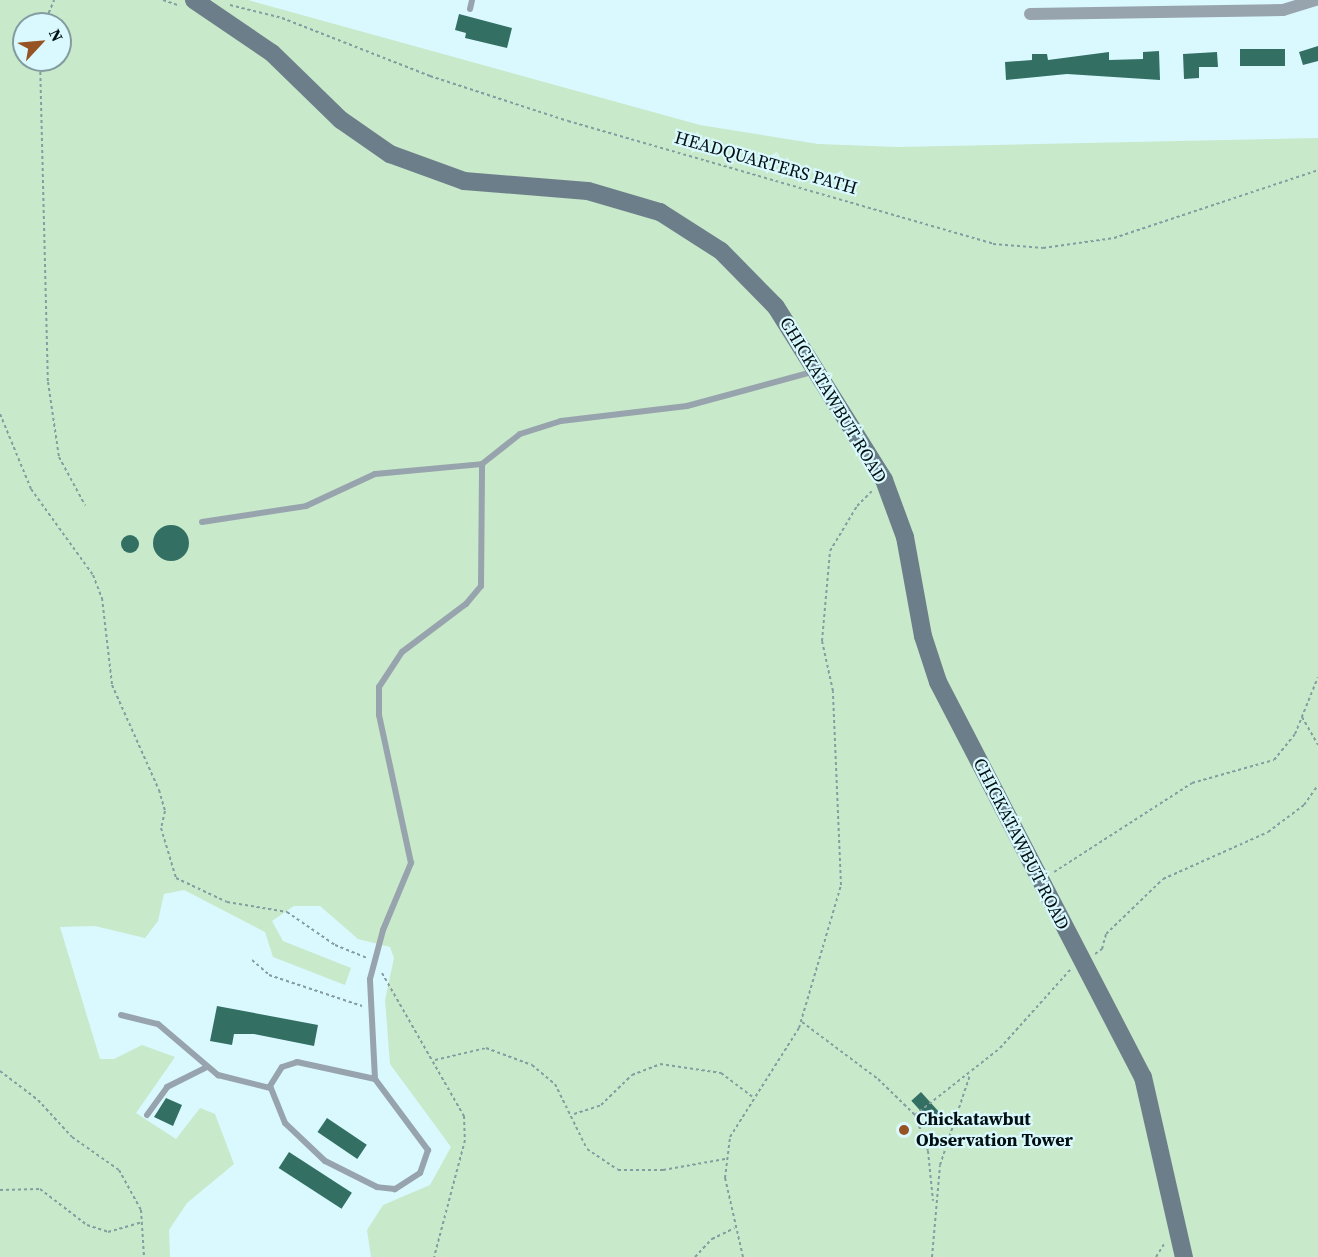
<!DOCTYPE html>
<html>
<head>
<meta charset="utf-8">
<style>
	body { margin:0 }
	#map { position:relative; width:1318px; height:1257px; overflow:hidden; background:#daf9ff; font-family:"Source Serif 4",serif }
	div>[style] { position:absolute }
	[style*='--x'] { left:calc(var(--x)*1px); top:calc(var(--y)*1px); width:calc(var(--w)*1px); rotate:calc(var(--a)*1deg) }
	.green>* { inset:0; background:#c8e9ca }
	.building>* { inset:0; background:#337063; transform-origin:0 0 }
	.round { border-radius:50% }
	.path>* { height:2px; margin-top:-1px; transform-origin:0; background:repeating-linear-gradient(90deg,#859da1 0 3px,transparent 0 6px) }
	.lane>* { height:6px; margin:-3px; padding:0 3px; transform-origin:3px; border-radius:3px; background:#98a4ad }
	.street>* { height:12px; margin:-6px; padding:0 6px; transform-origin:6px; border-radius:6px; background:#98a4ad }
	.secondary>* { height:18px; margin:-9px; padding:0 9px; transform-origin:9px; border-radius:9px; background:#6d7e8b }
	.dots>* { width:16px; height:16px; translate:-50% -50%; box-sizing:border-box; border:3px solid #daf9ff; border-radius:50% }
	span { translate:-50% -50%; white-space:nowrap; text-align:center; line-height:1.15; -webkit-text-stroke:4.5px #daf9ff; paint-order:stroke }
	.street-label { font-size:18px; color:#031012 }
	.poi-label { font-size:18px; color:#031012; font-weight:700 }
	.left { translate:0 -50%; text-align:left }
	.north { position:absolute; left:12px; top:12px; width:60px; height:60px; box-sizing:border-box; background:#daf9ff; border:2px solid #849ca0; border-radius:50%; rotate:64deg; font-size:16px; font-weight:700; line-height:24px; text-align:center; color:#031012 }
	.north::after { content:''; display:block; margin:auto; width:21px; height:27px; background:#965323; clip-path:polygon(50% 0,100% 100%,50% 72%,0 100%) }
</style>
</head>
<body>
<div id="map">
	<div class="green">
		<i style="clip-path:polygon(evenodd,0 0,248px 0,700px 125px,818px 144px,898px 147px,1318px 138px,1318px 1257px,371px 1257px,367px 1230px,383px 1205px,430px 1185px,451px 1147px,390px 1064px,385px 1000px,394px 958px,390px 947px,358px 939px,320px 906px,294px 906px,272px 921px,283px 941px,351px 968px,345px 985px,273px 957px,265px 932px,184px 890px,164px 894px,158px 921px,145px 938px,95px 926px,60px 927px,100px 1059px,114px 1059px,142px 1045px,175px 1057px,136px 1113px,176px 1139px,200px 1108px,215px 1114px,234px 1164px,187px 1203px,169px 1230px,170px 1257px,0 1257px,0 0,24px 24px,60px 24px,60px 60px,24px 60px,24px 24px)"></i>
	</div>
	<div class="building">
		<i style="clip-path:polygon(459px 14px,512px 28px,507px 48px,465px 38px,466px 33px,455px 30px)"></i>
		<i style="clip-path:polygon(1318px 46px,1318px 61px,1303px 65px,1299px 52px)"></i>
		<i style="left:1285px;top:49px;width:17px;height:45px;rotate:90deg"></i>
		<i style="clip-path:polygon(1159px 51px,1160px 80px,1067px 74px,1006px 80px,1005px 62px,1032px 60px,1032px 54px,1047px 54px,1048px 60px,1109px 52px,1109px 60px,1143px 59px,1143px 52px)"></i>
		<i style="clip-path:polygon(1217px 52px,1218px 67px,1199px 67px,1199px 78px,1184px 79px,1183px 54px)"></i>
		<i class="round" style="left:153px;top:525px;width:36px;height:36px"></i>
		<i class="round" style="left:121px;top:535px;width:18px;height:18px"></i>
		<i style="clip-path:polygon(217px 1006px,318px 1025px,314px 1046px,254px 1034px,234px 1034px,232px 1045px,210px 1041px)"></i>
		<i style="left:921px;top:1092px;width:28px;height:13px;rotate:48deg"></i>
		<i style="clip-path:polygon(166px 1098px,182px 1105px,173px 1126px,154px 1117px)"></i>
		<i style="left:327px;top:1118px;width:48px;height:17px;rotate:34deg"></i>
		<i style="left:289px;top:1152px;width:75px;height:19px;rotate:33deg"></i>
	</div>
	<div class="path">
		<i style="--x:163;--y:0;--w:18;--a:19"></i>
		<i style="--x:230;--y:5;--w:54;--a:14"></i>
		<i style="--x:282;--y:18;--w:159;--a:21.4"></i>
		<i style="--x:430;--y:76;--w:145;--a:18.1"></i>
		<i style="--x:568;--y:121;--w:442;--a:16.1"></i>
		<i style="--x:993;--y:244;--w:50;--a:4.6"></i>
		<i style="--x:1043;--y:248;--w:72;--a:-8"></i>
		<i style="--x:1114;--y:238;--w:215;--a:-18.4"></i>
		<i style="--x:44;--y:24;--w:26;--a:-67"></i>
		<i style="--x:40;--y:60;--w:322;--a:88.6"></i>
		<i style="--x:48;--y:382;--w:76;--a:81.7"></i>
		<i style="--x:59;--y:457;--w:55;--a:61.6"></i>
		<i style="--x:0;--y:414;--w:81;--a:67.5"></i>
		<i style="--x:31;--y:489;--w:106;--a:54.2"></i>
		<i style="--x:93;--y:575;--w:25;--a:69"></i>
		<i style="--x:102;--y:598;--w:88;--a:83.4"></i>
		<i style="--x:112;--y:685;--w:115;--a:65.9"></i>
		<i style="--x:159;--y:790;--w:22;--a:74"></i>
		<i style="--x:165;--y:811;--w:17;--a:103"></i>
		<i style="--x:161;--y:828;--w:52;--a:73.3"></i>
		<i style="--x:176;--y:878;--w:56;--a:25.2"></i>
		<i style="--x:227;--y:902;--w:61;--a:9.5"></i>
		<i style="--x:287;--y:912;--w:58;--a:34.5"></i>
		<i style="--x:335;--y:945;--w:35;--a:22"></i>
		<i style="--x:1302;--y:717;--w:32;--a:60"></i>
		<i style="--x:1054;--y:872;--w:164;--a:-32.8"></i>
		<i style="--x:1192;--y:783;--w:85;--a:-15.7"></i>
		<i style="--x:1274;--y:760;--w:33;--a:-51"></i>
		<i style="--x:1295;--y:734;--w:61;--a:-68"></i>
		<i style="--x:1095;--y:954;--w:9;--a:-36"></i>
		<i style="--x:1102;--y:949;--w:16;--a:-75"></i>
		<i style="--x:1106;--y:934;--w:79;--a:-44"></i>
		<i style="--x:1163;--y:879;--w:115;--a:-24.1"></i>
		<i style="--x:1268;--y:832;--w:45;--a:-36.9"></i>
		<i style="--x:1304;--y:805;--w:24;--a:-55"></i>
		<i style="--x:252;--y:960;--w:23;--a:41"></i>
		<i style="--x:269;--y:975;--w:98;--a:18.4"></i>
		<i style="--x:382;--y:973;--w:165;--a:60.2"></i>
		<i style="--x:464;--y:1116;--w:24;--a:88"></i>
		<i style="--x:465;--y:1140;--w:121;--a:104.8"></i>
		<i style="--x:802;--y:1022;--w:95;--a:36.9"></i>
		<i style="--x:878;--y:1079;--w:52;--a:44.2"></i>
		<i style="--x:915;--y:1115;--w:38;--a:70"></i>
		<i style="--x:928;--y:1151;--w:50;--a:84.3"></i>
		<i style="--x:435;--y:1060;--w:52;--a:-13.2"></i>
		<i style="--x:486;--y:1048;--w:49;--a:20.3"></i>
		<i style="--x:532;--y:1065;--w:30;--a:40"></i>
		<i style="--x:555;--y:1084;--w:72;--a:63.8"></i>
		<i style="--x:587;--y:1149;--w:37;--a:34"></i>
		<i style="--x:618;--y:1170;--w:45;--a:0"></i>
		<i style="--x:663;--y:1170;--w:63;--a:-10.1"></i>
		<i style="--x:0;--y:1071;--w:48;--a:37.3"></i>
		<i style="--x:38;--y:1100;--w:50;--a:47.4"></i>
		<i style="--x:72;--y:1137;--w:57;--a:35.1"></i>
		<i style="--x:119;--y:1170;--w:46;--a:61.2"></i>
		<i style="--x:141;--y:1210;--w:47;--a:86.3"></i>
		<i style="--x:574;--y:1114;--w:28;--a:-18"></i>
		<i style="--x:601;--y:1105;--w:43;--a:-44.1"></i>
		<i style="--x:632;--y:1075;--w:30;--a:-21"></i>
		<i style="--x:660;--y:1064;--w:62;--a:8.4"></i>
		<i style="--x:721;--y:1073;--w:41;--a:37.1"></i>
		<i style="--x:915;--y:1115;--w:108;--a:-38.2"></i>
		<i style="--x:1000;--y:1048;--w:105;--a:-48.1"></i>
		<i style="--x:0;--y:1190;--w:40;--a:-1.4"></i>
		<i style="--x:40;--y:1189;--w:59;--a:37.5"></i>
		<i style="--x:87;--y:1225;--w:22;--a:18"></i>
		<i style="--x:108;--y:1232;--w:36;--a:-16"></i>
		<i style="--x:695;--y:1257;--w:25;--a:-47"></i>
		<i style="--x:712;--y:1239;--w:25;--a:-26"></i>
		<i style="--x:743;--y:1257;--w:81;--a:-102.8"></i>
		<i style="--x:725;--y:1178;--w:41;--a:-83"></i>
		<i style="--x:730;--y:1137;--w:129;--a:-57.7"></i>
		<i style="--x:799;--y:1028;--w:149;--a:-73.6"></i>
		<i style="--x:841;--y:885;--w:194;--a:-92.4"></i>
		<i style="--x:833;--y:691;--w:51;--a:-102.4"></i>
		<i style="--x:822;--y:641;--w:90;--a:-84.9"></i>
		<i style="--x:830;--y:551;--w:52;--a:-59"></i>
		<i style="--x:857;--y:506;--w:21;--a:-45"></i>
		<i style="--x:932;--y:1257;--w:92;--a:-85"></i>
		<i style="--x:940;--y:1165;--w:95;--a:-71.6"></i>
		<i style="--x:1156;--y:1257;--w:15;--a:-58"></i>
	</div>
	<div class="lane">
		<i style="--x:470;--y:9;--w:9;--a:-77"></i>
		<i style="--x:202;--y:522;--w:105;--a:-8.7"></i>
		<i style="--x:306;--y:506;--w:76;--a:-24.9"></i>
		<i style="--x:375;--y:474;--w:107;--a:-5.3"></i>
		<i style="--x:482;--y:464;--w:48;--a:-38.3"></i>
		<i style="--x:520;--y:434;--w:43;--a:-17.6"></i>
		<i style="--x:561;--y:421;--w:127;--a:-6.8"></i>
		<i style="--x:687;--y:406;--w:130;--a:-15.2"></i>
		<i style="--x:121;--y:1015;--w:38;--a:14"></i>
		<i style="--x:158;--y:1024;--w:79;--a:40.4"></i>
		<i style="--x:218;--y:1075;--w:54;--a:14"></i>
		<i style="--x:375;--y:1079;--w:89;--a:53.3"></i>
		<i style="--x:428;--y:1150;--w:24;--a:109"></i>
		<i style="--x:420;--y:1173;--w:30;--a:147"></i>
		<i style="--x:395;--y:1189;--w:18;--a:-174"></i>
		<i style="--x:377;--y:1187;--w:58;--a:-153.4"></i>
		<i style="--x:325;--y:1161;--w:55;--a:-136.5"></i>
		<i style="--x:285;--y:1123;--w:40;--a:-112"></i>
		<i style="--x:270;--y:1086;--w:22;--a:-58"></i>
		<i style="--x:282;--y:1067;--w:16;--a:-18"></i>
		<i style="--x:297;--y:1062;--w:80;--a:12.3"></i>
		<i style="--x:375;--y:1079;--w:100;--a:-92.9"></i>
		<i style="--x:370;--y:979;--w:51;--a:-75.1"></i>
		<i style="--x:383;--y:930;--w:73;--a:-67.3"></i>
		<i style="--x:411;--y:863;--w:151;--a:-102.2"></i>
		<i style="--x:379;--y:715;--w:28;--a:-90"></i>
		<i style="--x:379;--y:687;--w:42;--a:-56.7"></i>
		<i style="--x:402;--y:652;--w:80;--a:-36.9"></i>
		<i style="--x:466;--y:604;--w:23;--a:-50"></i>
		<i style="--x:481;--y:586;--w:122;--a:-89.5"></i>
		<i style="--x:147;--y:1115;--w:34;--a:-54"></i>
		<i style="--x:167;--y:1087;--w:45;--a:-26.6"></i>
	</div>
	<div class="street">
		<i style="--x:1030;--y:14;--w:253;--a:-0.9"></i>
		<i style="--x:1283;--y:10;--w:34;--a:-17"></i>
	</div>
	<div class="secondary">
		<i style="--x:194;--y:0;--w:94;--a:34.2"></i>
		<i style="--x:272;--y:53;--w:96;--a:44.2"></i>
		<i style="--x:341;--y:120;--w:60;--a:34.8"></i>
		<i style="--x:390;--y:154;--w:79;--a:20"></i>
		<i style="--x:464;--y:181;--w:124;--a:4.6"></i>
		<i style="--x:588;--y:191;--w:75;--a:16.3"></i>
		<i style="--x:660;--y:212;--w:72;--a:32.6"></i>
		<i style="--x:721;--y:251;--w:78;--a:45.5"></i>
		<i style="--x:776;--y:307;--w:204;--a:58"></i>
		<i style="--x:884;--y:480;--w:61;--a:69.8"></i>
		<i style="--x:905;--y:537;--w:101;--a:79.7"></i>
		<i style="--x:923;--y:636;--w:48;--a:71.9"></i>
		<i style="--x:938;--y:682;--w:445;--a:62.6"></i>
		<i style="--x:1143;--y:1077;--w:185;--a:77.2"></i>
	</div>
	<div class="dots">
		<i style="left:904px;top:1130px;background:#965323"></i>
	</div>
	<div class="street-label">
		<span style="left:766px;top:163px;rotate:16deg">HEADQUARTERS PATH</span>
		<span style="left:833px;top:400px;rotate:59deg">CHICKATAWBUT ROAD</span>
		<span style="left:1021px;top:844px;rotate:63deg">CHICKATAWBUT ROAD</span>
	</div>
	<div class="poi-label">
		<span class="left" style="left:916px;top:1130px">Chickatawbut<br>Observation Tower</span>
	</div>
	<div class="north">N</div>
</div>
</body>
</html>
